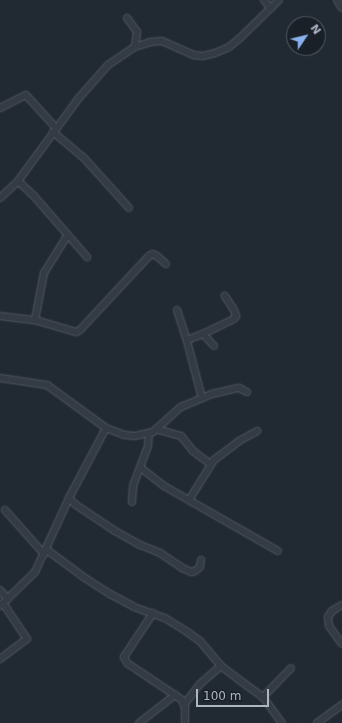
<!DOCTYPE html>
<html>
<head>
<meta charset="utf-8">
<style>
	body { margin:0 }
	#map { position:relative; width:342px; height:723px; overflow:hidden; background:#212933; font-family:"DejaVu Sans",sans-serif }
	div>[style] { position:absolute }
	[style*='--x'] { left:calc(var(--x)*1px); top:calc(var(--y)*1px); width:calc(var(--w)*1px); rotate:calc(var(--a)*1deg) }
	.roads { filter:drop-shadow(0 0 1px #515862) drop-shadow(0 0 1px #515862) }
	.minor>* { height:6px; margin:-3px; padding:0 3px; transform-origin:3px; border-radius:3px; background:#343b44 }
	span { translate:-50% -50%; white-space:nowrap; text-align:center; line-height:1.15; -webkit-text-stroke:4px #192028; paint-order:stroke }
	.north { position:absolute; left:286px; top:16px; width:40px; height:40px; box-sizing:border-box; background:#192028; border:1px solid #555c65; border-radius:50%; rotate:55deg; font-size:11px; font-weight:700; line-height:16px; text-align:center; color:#aeb5c1 }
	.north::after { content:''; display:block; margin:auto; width:14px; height:18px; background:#88b0ec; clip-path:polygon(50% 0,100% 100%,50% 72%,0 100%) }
	.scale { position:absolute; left:196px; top:689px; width:73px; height:18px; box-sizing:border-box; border:2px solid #aeb5c1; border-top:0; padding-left:5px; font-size:12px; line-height:14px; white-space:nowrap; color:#aeb5c1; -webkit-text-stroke:3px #192028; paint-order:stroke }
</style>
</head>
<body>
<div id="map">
	<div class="roads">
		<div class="minor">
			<i style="--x:264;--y:0;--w:11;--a:52"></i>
			<i style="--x:337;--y:0;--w:9;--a:58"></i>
			<i style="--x:127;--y:18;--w:17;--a:54"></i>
			<i style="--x:137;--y:32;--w:15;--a:98"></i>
			<i style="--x:0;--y:108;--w:29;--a:-27"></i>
			<i style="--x:26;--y:95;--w:45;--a:47.7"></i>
			<i style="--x:53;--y:132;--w:40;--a:40"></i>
			<i style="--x:84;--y:158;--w:67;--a:48"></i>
			<i style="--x:18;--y:181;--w:22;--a:43"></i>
			<i style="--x:34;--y:196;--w:81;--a:49"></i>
			<i style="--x:0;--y:198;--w:25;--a:-43"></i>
			<i style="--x:18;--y:181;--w:102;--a:-53.8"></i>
			<i style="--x:78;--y:99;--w:45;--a:-48.6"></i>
			<i style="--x:108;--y:65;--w:32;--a:-34"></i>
			<i style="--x:135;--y:47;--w:16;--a:-18"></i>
			<i style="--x:150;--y:42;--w:12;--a:-5"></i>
			<i style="--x:162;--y:41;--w:34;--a:24"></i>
			<i style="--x:193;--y:55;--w:10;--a:6"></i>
			<i style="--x:203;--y:56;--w:12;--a:-14"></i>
			<i style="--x:215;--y:53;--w:15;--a:-23"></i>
			<i style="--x:229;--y:47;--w:14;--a:-39"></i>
			<i style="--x:240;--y:38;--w:54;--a:-44.3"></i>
			<i style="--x:177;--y:310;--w:33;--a:72"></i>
			<i style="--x:187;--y:341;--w:59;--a:75.3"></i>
			<i style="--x:0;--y:316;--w:35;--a:7"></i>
			<i style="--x:35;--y:320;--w:43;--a:16.3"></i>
			<i style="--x:76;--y:332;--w:4;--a:-27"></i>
			<i style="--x:80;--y:330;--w:101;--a:-47"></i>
			<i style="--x:149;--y:256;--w:4;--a:-27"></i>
			<i style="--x:153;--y:254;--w:4;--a:27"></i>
			<i style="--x:157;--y:256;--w:12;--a:42"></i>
			<i style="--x:35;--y:320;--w:48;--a:-79.2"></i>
			<i style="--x:44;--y:273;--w:44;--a:-58.1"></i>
			<i style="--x:203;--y:334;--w:16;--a:47"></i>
			<i style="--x:187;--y:340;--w:17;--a:-21"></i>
			<i style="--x:203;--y:334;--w:34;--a:-26"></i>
			<i style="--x:234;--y:319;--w:4;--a:-56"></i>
			<i style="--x:236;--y:316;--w:6;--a:-108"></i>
			<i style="--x:234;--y:310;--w:17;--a:-123"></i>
			<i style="--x:0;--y:378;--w:48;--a:8.5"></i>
			<i style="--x:47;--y:385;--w:73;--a:36.1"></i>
			<i style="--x:106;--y:428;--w:19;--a:21"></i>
			<i style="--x:124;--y:435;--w:11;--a:5"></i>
			<i style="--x:135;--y:436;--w:18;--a:-13"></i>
			<i style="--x:153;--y:432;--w:38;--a:-42"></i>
			<i style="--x:181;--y:407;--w:34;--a:-23"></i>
			<i style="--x:212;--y:394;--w:28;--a:-13"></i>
			<i style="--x:239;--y:388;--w:9;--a:27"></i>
			<i style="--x:156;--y:429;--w:26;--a:16"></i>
			<i style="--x:181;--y:436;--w:19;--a:51"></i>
			<i style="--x:193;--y:451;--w:21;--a:37"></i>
			<i style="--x:141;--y:468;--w:29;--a:38"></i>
			<i style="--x:164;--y:486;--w:131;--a:29.7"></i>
			<i style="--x:69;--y:498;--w:10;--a:45"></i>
			<i style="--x:76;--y:505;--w:47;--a:33.7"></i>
			<i style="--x:115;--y:531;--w:26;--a:29"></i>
			<i style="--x:138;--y:544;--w:24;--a:22"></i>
			<i style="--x:160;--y:553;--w:27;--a:34"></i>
			<i style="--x:182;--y:568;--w:10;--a:24"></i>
			<i style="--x:191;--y:572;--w:4;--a:-14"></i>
			<i style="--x:195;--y:571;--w:6;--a:-39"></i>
			<i style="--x:200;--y:567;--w:7;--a:-82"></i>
			<i style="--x:189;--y:500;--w:47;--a:-58"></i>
			<i style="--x:214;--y:460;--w:31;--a:-37"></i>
			<i style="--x:239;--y:441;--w:21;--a:-29"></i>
			<i style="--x:132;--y:502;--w:16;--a:-86"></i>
			<i style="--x:133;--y:486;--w:43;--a:-69.4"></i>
			<i style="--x:148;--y:446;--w:13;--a:-86"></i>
			<i style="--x:5;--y:510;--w:59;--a:48.4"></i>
			<i style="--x:47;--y:550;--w:47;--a:36.4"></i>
			<i style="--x:85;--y:578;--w:30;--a:33"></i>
			<i style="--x:110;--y:594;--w:27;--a:28"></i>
			<i style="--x:134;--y:607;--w:33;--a:20"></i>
			<i style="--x:165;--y:618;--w:25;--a:32"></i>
			<i style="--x:186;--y:631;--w:17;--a:36"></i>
			<i style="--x:200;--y:641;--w:33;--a:50"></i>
			<i style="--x:221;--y:666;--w:21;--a:37"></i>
			<i style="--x:238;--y:679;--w:31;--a:36"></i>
			<i style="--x:263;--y:697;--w:32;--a:54"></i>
			<i style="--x:0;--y:590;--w:12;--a:48"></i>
			<i style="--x:342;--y:605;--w:12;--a:149"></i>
			<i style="--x:332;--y:611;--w:7;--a:124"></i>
			<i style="--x:328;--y:617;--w:9;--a:84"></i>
			<i style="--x:329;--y:626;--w:22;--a:54"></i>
			<i style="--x:0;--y:606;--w:49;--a:-44.2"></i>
			<i style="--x:35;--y:572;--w:81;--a:-65.3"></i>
			<i style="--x:69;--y:498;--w:79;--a:-62.1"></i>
			<i style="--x:153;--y:613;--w:53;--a:123.4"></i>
			<i style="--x:124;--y:657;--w:7;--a:63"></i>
			<i style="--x:127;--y:663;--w:66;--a:33.9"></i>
			<i style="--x:182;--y:700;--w:8;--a:67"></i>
			<i style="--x:185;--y:707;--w:16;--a:90"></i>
			<i style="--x:0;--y:659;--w:34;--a:-37"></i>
			<i style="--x:27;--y:639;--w:43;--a:-123.7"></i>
			<i style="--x:263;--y:697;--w:40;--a:-46"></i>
			<i style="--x:184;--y:705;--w:26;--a:-53"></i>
			<i style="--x:200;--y:684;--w:28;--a:-41"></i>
			<i style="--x:139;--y:723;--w:46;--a:-37.9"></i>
			<i style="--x:317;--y:723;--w:31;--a:-36"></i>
		</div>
	</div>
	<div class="north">N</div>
	<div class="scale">100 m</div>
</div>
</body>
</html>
